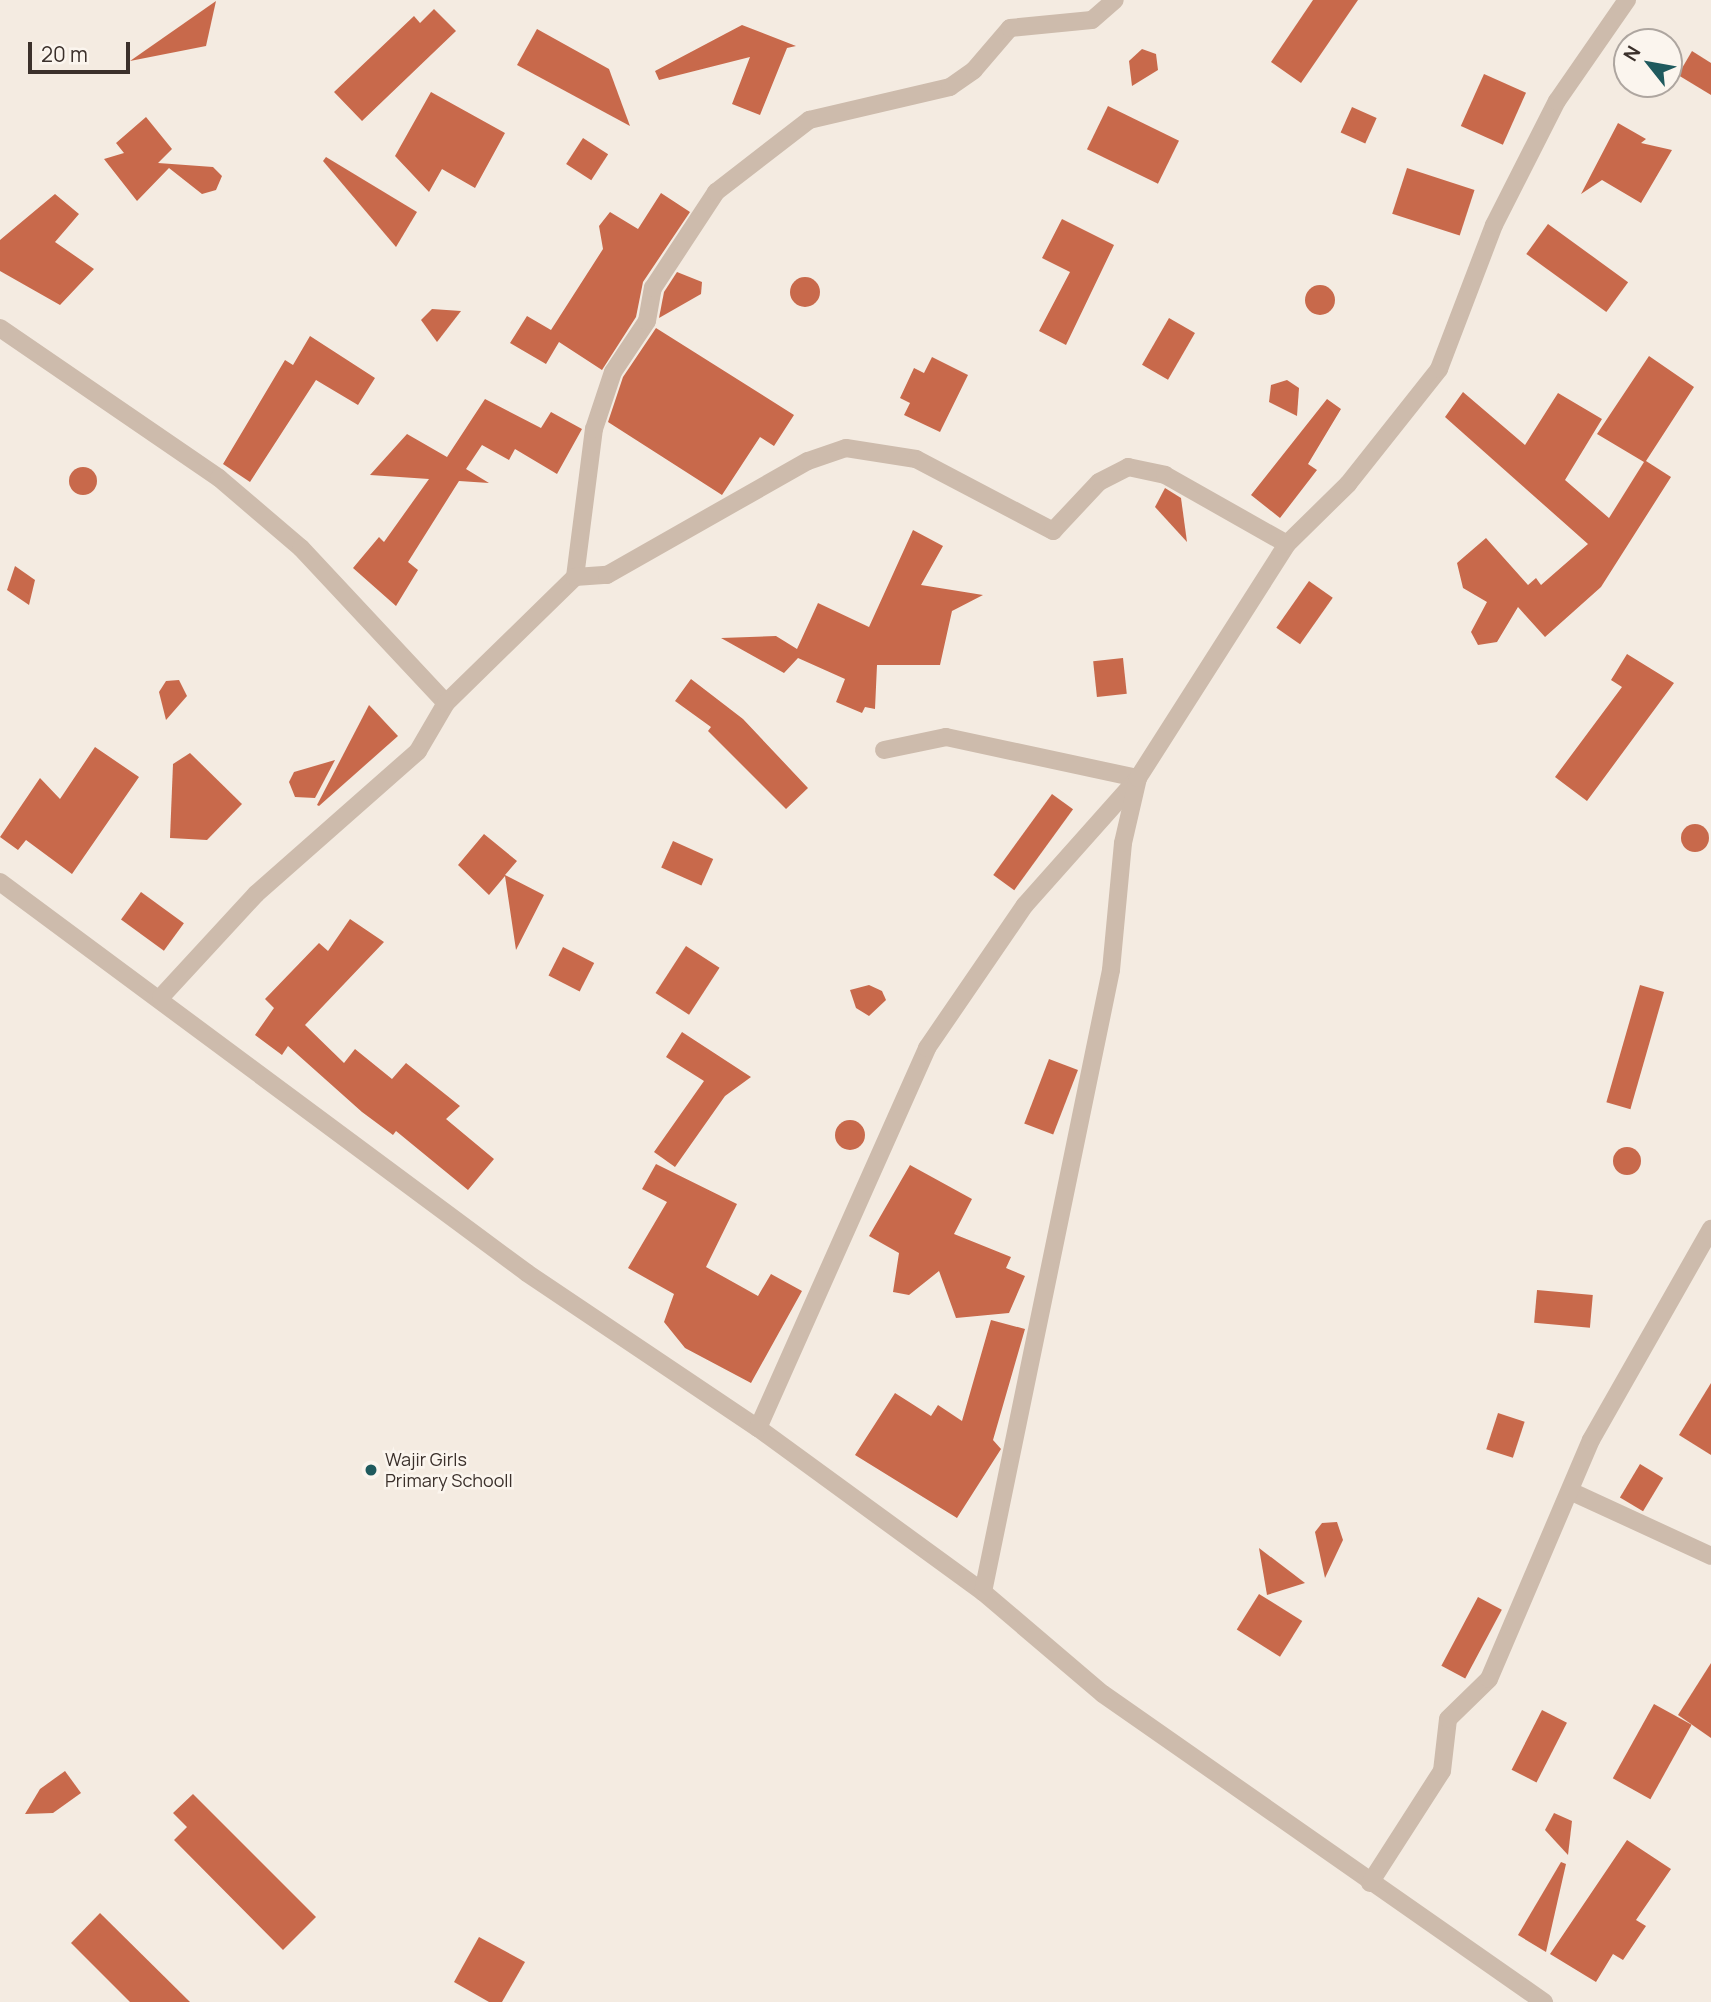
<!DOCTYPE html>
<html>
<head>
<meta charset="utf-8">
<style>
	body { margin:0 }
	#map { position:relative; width:1711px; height:2002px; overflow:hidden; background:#f4ebe1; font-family:Manrope,sans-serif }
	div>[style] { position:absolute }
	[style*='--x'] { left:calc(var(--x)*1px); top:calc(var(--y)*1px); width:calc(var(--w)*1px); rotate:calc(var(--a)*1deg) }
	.building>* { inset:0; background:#c8694b; transform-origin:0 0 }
	.round { border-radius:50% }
	.minor>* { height:18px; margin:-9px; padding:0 9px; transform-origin:9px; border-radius:9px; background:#cdbbac }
	.dots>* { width:19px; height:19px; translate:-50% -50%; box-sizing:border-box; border:4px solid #fbf5ee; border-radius:50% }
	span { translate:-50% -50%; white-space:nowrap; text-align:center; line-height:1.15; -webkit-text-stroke:5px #fbf5ee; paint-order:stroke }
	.poi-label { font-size:18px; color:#3b302b }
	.left { translate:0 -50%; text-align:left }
	.north { position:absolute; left:1613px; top:28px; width:70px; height:70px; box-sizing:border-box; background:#fbf5ee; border:2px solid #aea6a0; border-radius:50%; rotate:301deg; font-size:19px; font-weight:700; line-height:28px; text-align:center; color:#3b302b }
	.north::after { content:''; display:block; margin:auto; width:24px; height:32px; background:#1f5a5e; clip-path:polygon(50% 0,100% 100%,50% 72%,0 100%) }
	.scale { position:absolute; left:28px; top:42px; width:102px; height:32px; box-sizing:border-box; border:4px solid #3b302b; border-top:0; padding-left:9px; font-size:21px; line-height:24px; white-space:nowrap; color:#3b302b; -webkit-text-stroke:5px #fbf5ee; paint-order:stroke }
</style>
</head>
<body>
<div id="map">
	<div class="building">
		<i style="clip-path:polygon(1313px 0,1358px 0,1301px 83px,1271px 62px)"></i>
		<i style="clip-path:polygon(216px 1px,206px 46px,130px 61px)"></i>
		<i style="clip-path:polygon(434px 9px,456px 31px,362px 121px,334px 92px,414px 16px,420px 23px)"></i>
		<i style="clip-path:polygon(742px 25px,796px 46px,787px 48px,760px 115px,732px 104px,750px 57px,659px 80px,655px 71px)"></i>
		<i style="clip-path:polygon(537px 29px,609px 69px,630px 126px,517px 65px)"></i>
		<i style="clip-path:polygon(1142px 49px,1156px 54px,1158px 70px,1132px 86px,1129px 61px)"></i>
		<i style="clip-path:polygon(1692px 51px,1711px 63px,1711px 95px,1678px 75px)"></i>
		<i style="left:1484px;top:74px;width:46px;height:57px;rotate:24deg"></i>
		<i style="clip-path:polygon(431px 92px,505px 133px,475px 188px,442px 169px,429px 192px,395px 156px)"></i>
		<i style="left:1108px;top:106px;width:79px;height:48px;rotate:26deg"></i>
		<i style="left:1352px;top:107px;width:27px;height:28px;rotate:24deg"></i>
		<i style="clip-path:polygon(146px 117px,172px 149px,158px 163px,213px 167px,222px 176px,216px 190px,202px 194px,169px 168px,137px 201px,104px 159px,124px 153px,116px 143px)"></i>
		<i style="clip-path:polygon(1618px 123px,1646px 139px,1641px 143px,1672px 150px,1641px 203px,1602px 180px,1581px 194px)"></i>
		<i style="left:583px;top:138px;width:30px;height:31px;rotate:33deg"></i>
		<i style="clip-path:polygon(326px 157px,417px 212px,396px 247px,323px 161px)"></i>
		<i style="left:1407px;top:168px;width:71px;height:48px;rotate:18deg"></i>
		<i style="clip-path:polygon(661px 193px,690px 212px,643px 282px,636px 317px,602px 370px,559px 342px,546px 364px,510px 343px,527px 316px,551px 330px,603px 249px,599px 226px,610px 212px,638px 229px)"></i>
		<i style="clip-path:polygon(55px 194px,79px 214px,55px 242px,94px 269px,60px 305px,0 271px,0 240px)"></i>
		<i style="clip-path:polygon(1062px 219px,1114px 245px,1066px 345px,1039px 331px,1070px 272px,1042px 258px)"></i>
		<i style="left:1548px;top:224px;width:99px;height:37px;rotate:36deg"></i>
		<i style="clip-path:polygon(677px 272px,702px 282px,701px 294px,659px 318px,664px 292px)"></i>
		<i class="round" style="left:790px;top:277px;width:30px;height:30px"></i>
		<i class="round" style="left:1305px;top:285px;width:30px;height:30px"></i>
		<i style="clip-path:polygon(432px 309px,461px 311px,437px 342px,421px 320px)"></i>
		<i style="left:1169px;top:318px;width:30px;height:54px;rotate:30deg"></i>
		<i style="clip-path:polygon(656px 328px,794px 415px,774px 446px,760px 437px,722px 495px,608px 422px,623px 377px)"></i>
		<i style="clip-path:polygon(310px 336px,375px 378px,358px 405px,316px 380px,250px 482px,223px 464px,285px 360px,293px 365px)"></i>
		<i style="clip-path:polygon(1649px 356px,1694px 387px,1646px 461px,1671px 477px,1601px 587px,1545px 637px,1518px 607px,1497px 642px,1478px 645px,1471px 632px,1487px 602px,1463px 588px,1457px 563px,1486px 538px,1528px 585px,1536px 578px,1541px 585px,1588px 544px,1445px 417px,1463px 392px,1525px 445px,1558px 393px,1602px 419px,1565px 480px,1609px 518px,1644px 462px,1597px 434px)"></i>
		<i style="clip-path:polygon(932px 357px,968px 375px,940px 432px,904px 415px,910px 403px,900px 398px,914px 368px,924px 373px)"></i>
		<i style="clip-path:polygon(1287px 380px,1299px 388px,1297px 416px,1269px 402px,1271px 385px)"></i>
		<i style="clip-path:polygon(485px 399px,541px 428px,551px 412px,582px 429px,557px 474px,515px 449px,509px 460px,482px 445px,466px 469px,489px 483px,459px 481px,408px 562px,418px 570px,396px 606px,353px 568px,379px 537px,384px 542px,429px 479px,370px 475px,407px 434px,447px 457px)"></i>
		<i style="clip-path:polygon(1327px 399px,1341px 409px,1308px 464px,1317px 470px,1280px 518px,1251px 495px)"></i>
		<i class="round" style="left:69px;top:467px;width:28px;height:28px"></i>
		<i style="clip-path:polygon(1165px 488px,1181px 498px,1187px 542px,1155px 507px)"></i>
		<i style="clip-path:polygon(913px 530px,943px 546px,921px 585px,983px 595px,952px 611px,940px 665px,877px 665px,875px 709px,865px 707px,862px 713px,836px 702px,845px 679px,798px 658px,784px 673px,721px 638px,776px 636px,797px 649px,818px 603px,869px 627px)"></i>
		<i style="clip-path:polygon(15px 566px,35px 580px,29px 605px,7px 590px)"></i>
		<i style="left:1309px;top:581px;width:29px;height:57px;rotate:35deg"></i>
		<i style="clip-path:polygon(1627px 654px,1674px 683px,1587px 801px,1555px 777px,1622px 687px,1611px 680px)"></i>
		<i style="left:1123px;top:658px;width:36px;height:30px;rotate:84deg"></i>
		<i style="clip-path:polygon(691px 679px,743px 719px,808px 788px,786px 809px,708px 731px,711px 727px,675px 701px)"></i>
		<i style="clip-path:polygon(179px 680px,187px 696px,166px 720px,159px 692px,166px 681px)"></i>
		<i style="clip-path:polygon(369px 705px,398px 736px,319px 806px,317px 805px)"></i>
		<i style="clip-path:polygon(95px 747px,139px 777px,72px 874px,26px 840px,18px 850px,0 837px,40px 778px,60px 799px)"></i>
		<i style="clip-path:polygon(190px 753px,242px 804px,207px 840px,170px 838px,173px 764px)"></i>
		<i style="clip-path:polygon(335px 760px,315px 798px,295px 797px,289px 782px,294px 772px)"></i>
		<i style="left:1052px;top:794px;width:26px;height:100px;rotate:36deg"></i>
		<i class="round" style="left:1681px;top:824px;width:28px;height:28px"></i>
		<i style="clip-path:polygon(484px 834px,517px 861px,505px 875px,544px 895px,516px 950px,505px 876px,489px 895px,458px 865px)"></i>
		<i style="left:673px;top:841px;width:44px;height:29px;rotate:24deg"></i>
		<i style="left:141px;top:892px;width:53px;height:34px;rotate:36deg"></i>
		<i style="clip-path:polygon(350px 919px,384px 942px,305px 1025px,344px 1063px,355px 1049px,392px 1079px,406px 1063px,460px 1106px,446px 1119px,494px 1159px,468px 1190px,396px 1131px,393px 1135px,362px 1112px,288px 1046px,282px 1055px,255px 1035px,274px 1008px,265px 999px,319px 943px,328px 951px)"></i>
		<i style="left:686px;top:946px;width:40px;height:56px;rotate:33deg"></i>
		<i style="left:563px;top:947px;width:35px;height:32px;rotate:27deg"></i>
		<i style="clip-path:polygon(869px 985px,882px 991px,886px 1000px,869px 1016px,856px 1008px,850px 990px)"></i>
		<i style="left:1640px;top:985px;width:25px;height:122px;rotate:16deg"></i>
		<i style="clip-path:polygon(682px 1032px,751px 1077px,725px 1096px,675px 1167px,654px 1152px,704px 1081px,666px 1057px)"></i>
		<i style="left:1049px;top:1059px;width:31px;height:69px;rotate:21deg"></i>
		<i class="round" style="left:835px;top:1120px;width:30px;height:30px"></i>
		<i class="round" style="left:1613px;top:1147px;width:28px;height:28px"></i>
		<i style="clip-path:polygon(656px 1164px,737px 1204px,706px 1267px,758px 1296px,771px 1274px,802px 1291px,751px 1383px,685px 1348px,664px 1322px,674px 1294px,628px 1268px,667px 1202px,642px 1189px)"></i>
		<i style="clip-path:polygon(910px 1165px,972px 1199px,954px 1234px,1011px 1257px,1006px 1268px,1025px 1276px,1009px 1313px,956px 1318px,939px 1271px,909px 1295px,893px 1292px,899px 1253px,869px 1236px)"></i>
		<i style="left:1537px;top:1290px;width:56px;height:33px;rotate:5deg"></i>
		<i style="clip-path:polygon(991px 1320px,1025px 1329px,993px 1440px,1001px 1449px,957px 1518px,855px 1455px,895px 1393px,931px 1416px,938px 1405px,962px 1421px)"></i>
		<i style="clip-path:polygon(1711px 1383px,1711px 1455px,1679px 1435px)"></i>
		<i style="left:1498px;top:1413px;width:28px;height:38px;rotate:18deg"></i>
		<i style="left:1640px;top:1464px;width:27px;height:39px;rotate:31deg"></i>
		<i style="clip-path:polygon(1337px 1522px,1343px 1540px,1325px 1578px,1315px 1532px,1322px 1523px)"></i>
		<i style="clip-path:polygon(1259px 1548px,1305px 1583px,1267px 1595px)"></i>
		<i style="left:1259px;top:1594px;width:51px;height:42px;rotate:32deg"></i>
		<i style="left:1478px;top:1597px;width:27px;height:78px;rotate:28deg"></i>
		<i style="clip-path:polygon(1711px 1663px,1711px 1738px,1678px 1715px)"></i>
		<i style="left:1654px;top:1704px;width:43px;height:85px;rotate:29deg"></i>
		<i style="left:1542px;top:1710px;width:28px;height:67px;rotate:27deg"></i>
		<i style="clip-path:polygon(65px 1771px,81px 1793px,53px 1813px,25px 1814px,40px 1789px)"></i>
		<i style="clip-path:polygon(193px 1794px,316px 1917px,283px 1950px,174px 1840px,187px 1827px,173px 1813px)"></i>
		<i style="clip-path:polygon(1554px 1813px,1572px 1821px,1568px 1855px,1545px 1830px)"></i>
		<i style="clip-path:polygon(1627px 1840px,1671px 1869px,1636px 1920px,1646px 1926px,1623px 1960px,1613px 1954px,1596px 1982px,1550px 1954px)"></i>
		<i style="clip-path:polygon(1561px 1862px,1566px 1864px,1546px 1952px,1518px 1935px)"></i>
		<i style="clip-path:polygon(100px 1913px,190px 2002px,130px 2002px,71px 1943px)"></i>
		<i style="clip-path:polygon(479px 1937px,525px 1962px,502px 2002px,489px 2002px,454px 1982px)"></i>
	</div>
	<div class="minor">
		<i style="--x:0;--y:328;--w:265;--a:34.4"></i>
		<i style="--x:219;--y:478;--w:108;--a:40.5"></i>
		<i style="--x:301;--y:548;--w:212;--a:46.9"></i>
		<i style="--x:575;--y:577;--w:149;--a:-82.7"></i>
		<i style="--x:594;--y:429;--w:60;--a:-71.6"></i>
		<i style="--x:613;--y:372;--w:61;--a:-56.3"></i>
		<i style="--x:647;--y:321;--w:34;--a:-80"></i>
		<i style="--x:653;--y:288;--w:115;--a:-56.7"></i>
		<i style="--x:716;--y:192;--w:118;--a:-37.7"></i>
		<i style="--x:809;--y:120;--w:145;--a:-13.2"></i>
		<i style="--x:950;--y:87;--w:29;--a:-35"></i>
		<i style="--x:974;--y:70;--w:55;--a:-49.4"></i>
		<i style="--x:1010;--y:28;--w:82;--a:-5.6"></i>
		<i style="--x:1092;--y:20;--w:30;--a:-41"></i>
		<i style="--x:884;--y:750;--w:63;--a:-11.8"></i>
		<i style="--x:946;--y:737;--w:196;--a:12.1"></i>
		<i style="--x:0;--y:882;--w:656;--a:36.57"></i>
		<i style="--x:527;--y:1273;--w:278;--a:33.9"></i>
		<i style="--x:758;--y:1428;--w:278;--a:36.1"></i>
		<i style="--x:983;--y:1592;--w:157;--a:40.4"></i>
		<i style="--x:1103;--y:1694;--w:538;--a:34.93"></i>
		<i style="--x:161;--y:997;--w:140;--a:-47.3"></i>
		<i style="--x:256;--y:894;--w:216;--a:-41.4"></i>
		<i style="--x:418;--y:751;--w:56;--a:-59.7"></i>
		<i style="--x:446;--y:703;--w:180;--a:-44.3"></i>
		<i style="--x:575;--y:577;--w:32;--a:-4"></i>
		<i style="--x:607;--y:575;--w:231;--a:-29.6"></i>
		<i style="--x:808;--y:461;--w:40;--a:-18.9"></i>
		<i style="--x:846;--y:448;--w:71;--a:8.9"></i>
		<i style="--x:916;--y:459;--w:155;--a:27.7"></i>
		<i style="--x:1053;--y:531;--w:67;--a:-46.8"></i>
		<i style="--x:1099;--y:482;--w:33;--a:-27"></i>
		<i style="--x:1128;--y:467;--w:38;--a:12"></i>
		<i style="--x:1165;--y:475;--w:140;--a:29.5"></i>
		<i style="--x:758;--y:1428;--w:416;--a:-66"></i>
		<i style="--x:927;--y:1048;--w:173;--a:-55.6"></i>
		<i style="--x:1025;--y:905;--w:170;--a:-48.3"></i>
		<i style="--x:1570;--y:1491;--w:155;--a:24.7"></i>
		<i style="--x:983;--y:1592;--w:635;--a:-78.37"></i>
		<i style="--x:1111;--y:970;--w:128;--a:-84.6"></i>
		<i style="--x:1123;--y:843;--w:67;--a:-77"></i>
		<i style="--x:1138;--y:778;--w:277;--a:-57.5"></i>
		<i style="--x:1287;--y:544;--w:86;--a:-44.5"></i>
		<i style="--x:1348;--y:484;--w:147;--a:-51.6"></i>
		<i style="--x:1439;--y:369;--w:154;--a:-69.1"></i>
		<i style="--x:1494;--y:225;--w:139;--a:-63.1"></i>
		<i style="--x:1557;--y:101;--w:123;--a:-55.3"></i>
		<i style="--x:1370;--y:1883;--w:133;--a:-57.3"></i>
		<i style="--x:1442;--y:1771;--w:52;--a:-83.4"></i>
		<i style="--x:1448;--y:1719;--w:57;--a:-44.3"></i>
		<i style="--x:1489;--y:1679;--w:260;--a:-66.9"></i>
		<i style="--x:1591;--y:1440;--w:243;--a:-60.4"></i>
	</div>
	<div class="dots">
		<i style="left:371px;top:1470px;background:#1f5a5e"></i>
	</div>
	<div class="poi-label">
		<span class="left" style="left:385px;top:1470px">Wajir Girls<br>Primary Schooll</span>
	</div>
	<div class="north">N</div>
	<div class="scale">20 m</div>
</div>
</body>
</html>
